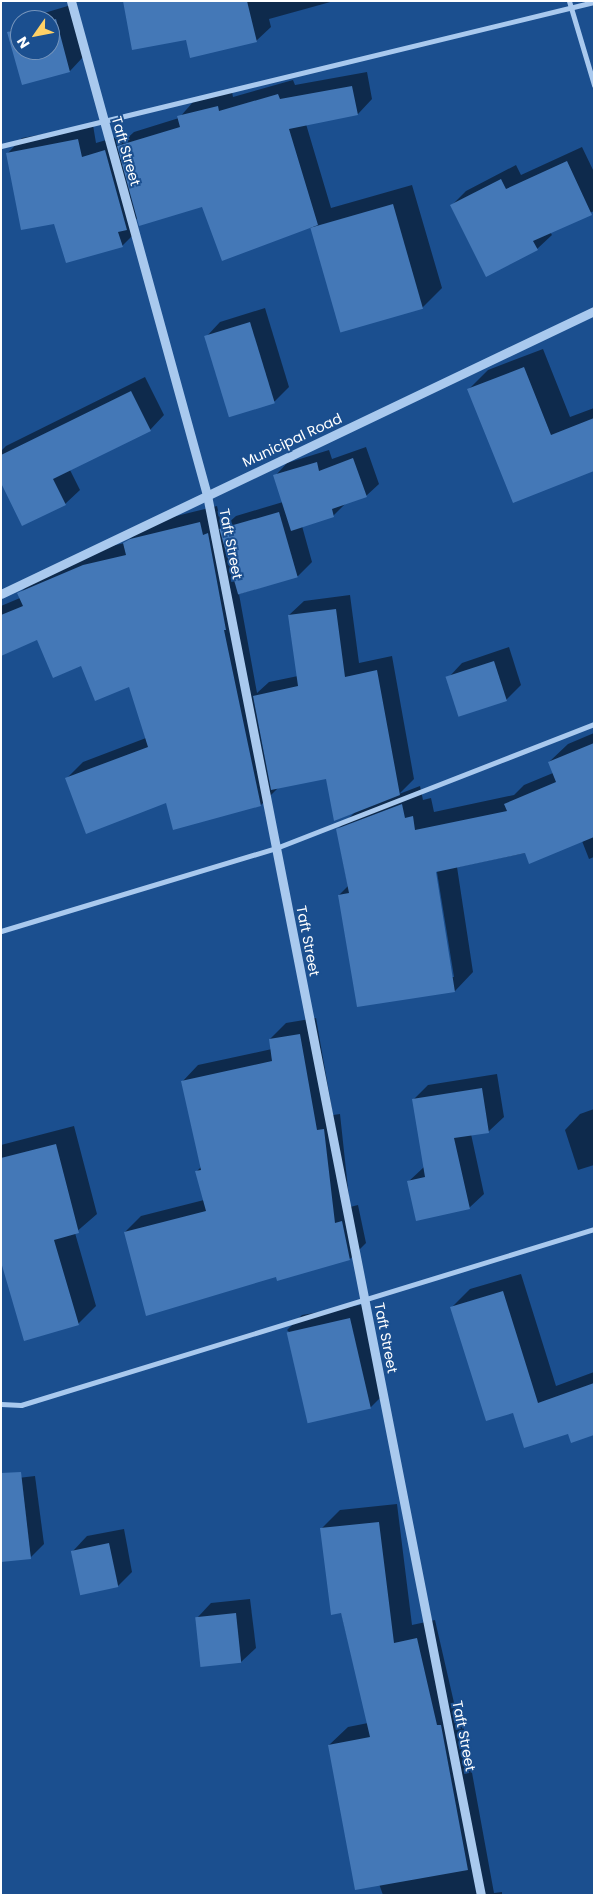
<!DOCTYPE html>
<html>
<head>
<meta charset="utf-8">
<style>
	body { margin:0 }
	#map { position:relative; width:595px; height:1896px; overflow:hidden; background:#1b4f8f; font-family:Poppins,sans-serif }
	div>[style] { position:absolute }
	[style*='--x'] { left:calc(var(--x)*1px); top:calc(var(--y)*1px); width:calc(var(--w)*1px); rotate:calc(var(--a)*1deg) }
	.shadow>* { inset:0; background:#0007 }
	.building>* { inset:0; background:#4478b7; transform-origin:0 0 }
	.minor>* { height:5px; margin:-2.5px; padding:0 2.5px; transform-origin:2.5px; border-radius:2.5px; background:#a9c9ee }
	.tertiary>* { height:9px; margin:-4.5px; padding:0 4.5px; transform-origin:4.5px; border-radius:4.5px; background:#a9c9ee }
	span { translate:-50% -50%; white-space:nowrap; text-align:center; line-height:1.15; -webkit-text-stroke:4px #1b4f8f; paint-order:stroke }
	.street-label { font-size:14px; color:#fff }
	.frame { position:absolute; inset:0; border:2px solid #fff; pointer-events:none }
	.north { position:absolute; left:10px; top:10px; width:50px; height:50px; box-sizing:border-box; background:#1b4f8f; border:1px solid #7695bc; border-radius:50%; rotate:237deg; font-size:14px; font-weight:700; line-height:20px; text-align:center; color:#fff }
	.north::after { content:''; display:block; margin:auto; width:18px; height:22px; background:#ffd166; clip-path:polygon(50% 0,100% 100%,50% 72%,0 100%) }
</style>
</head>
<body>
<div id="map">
	<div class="shadow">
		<i style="clip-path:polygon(124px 1px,334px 1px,269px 19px,271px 27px,256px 41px,187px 39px)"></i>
		<i style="clip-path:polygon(71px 5px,84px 56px,70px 71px,23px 83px,9px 32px,20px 21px,20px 50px,50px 50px,50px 20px,21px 20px)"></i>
		<i style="clip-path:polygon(367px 72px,372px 99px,358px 114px,306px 124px,331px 208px,412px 185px,442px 288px,422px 308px,312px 228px,203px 205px,138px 217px,134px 222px,137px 231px,122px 246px,55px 223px,8px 153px,22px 138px,93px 125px,96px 143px,120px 136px,122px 143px,134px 132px,179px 118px,193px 102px,232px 92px,233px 97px,293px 80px,295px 85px)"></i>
		<i style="clip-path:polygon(582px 147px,594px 172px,594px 211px,550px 232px,552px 235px,537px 249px,451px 206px,466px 191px,516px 165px,521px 175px)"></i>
		<i style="clip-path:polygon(265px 308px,289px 387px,275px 401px,231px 415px,206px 337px,220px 322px)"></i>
		<i style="clip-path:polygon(543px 349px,570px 417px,594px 408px,594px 468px,469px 389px,488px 370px)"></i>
		<i style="clip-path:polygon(145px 377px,164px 415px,150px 430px,70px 470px,80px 490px,65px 504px,1px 480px,1px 451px,6px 446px)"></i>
		<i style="clip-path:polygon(evenodd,366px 447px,379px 484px,366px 496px,346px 503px,333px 516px,302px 526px,312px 562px,298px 576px,239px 594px,257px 693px,269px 682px,298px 676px,289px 615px,304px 601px,350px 595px,359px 663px,392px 656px,414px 779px,399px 794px,420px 786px,423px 800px,431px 798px,434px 812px,514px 795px,524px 785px,553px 773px,549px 762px,568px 744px,594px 733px,594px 857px,589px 859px,582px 841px,457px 867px,473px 972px,455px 991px,358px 1006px,339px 895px,348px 886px,337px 830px,356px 811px,327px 777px,278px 788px,261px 805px,167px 801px,66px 779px,83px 762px,146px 738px,130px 685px,82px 664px,38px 639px,1px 654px,1px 606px,20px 598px,19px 594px,36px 577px,101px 548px,125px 543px,148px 523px,217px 506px,220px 519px,225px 517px,226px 525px,236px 516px,283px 502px,275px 476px,287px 463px,329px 450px,332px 459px,366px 447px,434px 866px,436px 866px,454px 977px,452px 977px,434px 866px)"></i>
		<i style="clip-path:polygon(509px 647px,521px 685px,506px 700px,448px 678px,462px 663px)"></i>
		<i style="clip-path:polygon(316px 1018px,333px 1115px,340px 1114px,350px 1207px,358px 1205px,366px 1243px,350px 1259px,277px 1275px,125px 1232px,141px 1216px,204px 1200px,196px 1172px,201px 1167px,182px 1082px,198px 1065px,272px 1049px,270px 1039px,286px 1023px)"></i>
		<i style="clip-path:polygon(497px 1074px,504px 1117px,489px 1131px,471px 1134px,484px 1194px,469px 1208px,408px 1182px,424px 1167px,414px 1099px,428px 1085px)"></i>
		<i style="clip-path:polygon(594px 1109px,594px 1165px,578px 1170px,565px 1130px,580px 1114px)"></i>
		<i style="clip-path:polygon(74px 1126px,97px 1214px,75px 1233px,96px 1306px,78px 1324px,1px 1257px,1px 1145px)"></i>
		<i style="clip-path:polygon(521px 1274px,556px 1386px,594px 1372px,594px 1433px,569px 1433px,514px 1411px,452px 1307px,470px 1289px)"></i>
		<i style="clip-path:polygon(365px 1304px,385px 1393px,370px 1408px,287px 1330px,302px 1315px)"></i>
		<i style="clip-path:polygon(35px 1476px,44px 1544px,31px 1557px,1px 1480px)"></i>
		<i style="clip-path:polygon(397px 1504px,412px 1625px,435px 1620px,455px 1707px,460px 1707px,494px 1893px,502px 1892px,502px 1895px,383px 1895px,329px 1745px,348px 1727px,368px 1723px,321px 1529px,340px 1510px)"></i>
		<i style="clip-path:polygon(124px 1529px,132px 1572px,118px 1586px,73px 1551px,87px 1536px)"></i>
		<i style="clip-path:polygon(250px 1599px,256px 1648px,241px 1662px,197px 1618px,211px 1603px)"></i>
	</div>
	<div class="building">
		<i style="clip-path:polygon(123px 1px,247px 1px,257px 42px,190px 58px,186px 40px,132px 50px)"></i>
		<i style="clip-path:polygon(56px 19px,70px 72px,22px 85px,7px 32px,20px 29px,20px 50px,50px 50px,50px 21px)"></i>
		<i style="clip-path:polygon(352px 86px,358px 115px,289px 129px,318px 225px,222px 261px,202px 207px,139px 226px,117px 146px,180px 127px,177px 116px,218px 106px,219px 111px,278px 94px,280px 99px)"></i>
		<i style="clip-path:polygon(78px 139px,82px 157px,105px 150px,127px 230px,118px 232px,123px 247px,66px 263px,54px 224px,21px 230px,6px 153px)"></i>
		<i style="clip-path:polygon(567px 161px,592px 215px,533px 241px,538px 250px,486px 277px,450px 205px,501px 179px,506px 189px)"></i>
		<i style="left:393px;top:204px;width:109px;height:86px;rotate:74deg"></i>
		<i style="left:250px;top:322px;width:85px;height:48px;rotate:73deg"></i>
		<i style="clip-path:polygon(524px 367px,551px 435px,594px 418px,594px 471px,513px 503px,467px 389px)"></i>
		<i style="clip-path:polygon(131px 391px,151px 431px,53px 479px,66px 505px,22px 526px,1px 483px,1px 455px)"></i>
		<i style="clip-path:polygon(353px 458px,367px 497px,332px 509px,334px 517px,291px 531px,273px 475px,317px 462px,319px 471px)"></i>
		<i style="left:279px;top:512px;width:68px;height:62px;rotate:74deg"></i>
		<i style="clip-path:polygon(200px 522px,203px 535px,208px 533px,226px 630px,224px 630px,261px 806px,173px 830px,166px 803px,86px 834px,65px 778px,148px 747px,129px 687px,95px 701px,81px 666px,53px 678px,37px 640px,1px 656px,1px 615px,23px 606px,17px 593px,83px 565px,126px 555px,123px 543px,130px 539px)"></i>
		<i style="clip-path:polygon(336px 609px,345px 677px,377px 670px,400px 795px,334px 821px,326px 779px,271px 790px,253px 696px,298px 686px,288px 615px)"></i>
		<i style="left:494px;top:661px;width:42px;height:51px;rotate:72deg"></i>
		<i style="clip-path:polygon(594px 743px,594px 837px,529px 864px,525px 853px,436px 872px,455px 992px,357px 1007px,338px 895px,349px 893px,336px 829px,402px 804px,405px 818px,413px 816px,415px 830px,507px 811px,504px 804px,556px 782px,548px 762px)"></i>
		<i style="clip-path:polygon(300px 1034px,317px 1130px,324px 1129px,335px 1223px,342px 1221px,350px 1260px,277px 1281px,276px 1277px,146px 1316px,124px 1232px,206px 1211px,195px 1171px,201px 1170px,181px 1081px,272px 1061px,269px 1039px)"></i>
		<i style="clip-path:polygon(482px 1088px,489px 1133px,454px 1138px,470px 1209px,416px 1221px,407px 1181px,425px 1177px,412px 1099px)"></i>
		<i style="clip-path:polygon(56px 1144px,79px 1233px,54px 1240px,79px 1325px,24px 1341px,1px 1262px,1px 1158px)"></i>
		<i style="clip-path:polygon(503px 1291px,538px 1403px,594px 1383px,594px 1435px,571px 1443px,568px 1434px,524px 1448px,513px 1413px,486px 1421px,450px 1307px)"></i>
		<i style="left:350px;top:1318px;width:93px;height:65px;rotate:77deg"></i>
		<i style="clip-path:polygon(21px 1472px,31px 1559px,1px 1562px,1px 1473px)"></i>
		<i style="clip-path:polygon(379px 1522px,394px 1643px,417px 1638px,437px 1725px,441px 1725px,468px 1870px,355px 1890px,328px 1745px,370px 1737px,341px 1613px,331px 1615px,320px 1528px)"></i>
		<i style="left:109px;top:1543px;width:45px;height:39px;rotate:78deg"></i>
		<i style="left:236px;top:1613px;width:50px;height:41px;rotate:84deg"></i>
	</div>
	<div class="minor">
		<i style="--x:569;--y:1;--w:88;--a:73.4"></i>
		<i style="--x:1;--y:146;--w:610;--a:-13.65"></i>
		<i style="--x:1;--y:931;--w:287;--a:-16.8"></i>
		<i style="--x:276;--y:848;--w:341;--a:-21.3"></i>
		<i style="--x:1;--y:1404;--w:20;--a:3"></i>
		<i style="--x:21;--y:1405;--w:599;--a:-17.07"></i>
	</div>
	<div class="tertiary">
		<i style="--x:71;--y:1;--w:512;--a:74.61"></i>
		<i style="--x:207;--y:495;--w:1427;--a:78.93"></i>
		<i style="--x:1;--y:594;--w:657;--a:-25.51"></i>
	</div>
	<div class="street-label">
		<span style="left:126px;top:151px;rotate:74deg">Taft Street</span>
		<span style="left:292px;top:440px;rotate:-25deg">Municipal Road</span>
		<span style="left:231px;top:544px;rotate:79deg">Taft Street</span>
		<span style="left:308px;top:941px;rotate:79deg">Taft Street</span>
		<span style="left:386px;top:1338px;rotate:79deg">Taft Street</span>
		<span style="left:464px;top:1736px;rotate:79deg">Taft Street</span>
	</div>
	<div class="frame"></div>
	<div class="north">N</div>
</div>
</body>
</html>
